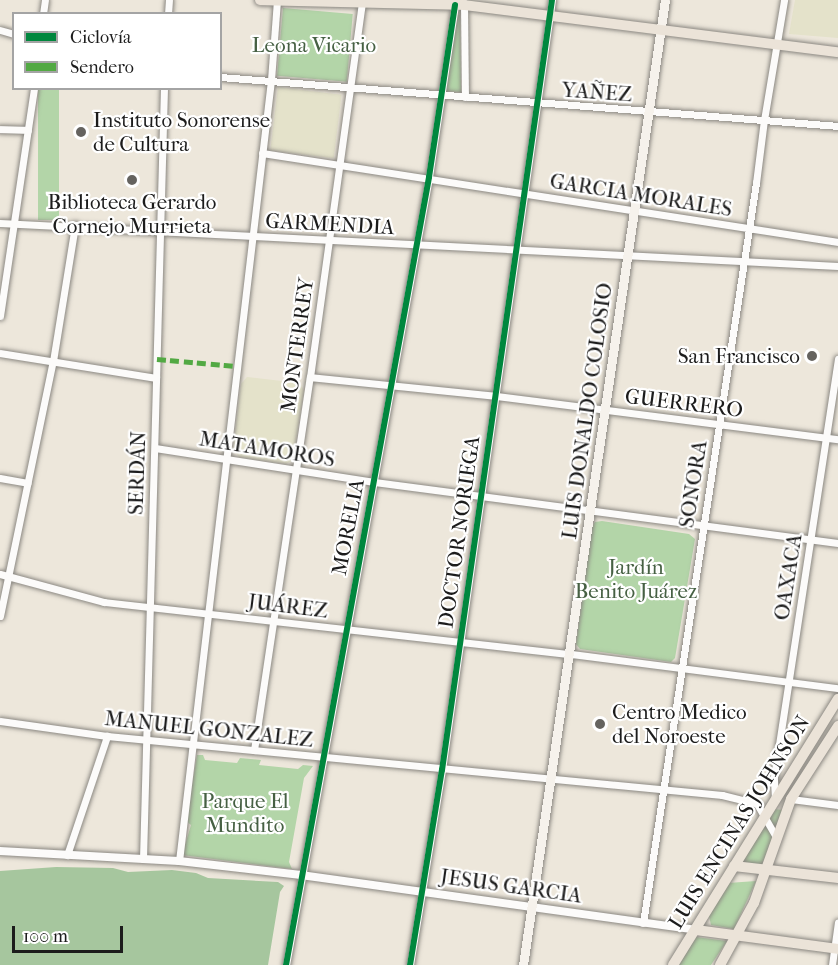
<!DOCTYPE html>
<html>
<head>
<meta charset="utf-8">
<style>
	body { margin:0 }
	#map { position:relative; width:838px; height:965px; overflow:hidden; background:#ede7db; font-family:"IM FELL French Canon",serif }
	div>[style] { position:absolute }
	[style*='--x'] { left:calc(var(--x)*1px); top:calc(var(--y)*1px); width:calc(var(--w)*1px); rotate:calc(var(--a)*1deg) }
	.built>* { inset:0; background:#e4e2ca; transform-origin:0 0 }
	.green>* { inset:0; background:#b3d5a8; transform-origin:0 0 }
	.forest>* { inset:0; background:#a6c69e }
	.roads { filter:drop-shadow(0 0 2px #8b8882) drop-shadow(0 0 2px #8b8882) }
	.minor>* { height:7px; margin:-3.5px; padding:0 3.5px; transform-origin:3.5px; border-radius:3.5px; background:#fcfbfa }
	.tertiary>* { height:8px; margin:-4px; padding:0 4px; transform-origin:4px; border-radius:4px; background:#fcfbfa }
	.secondary>* { height:9px; margin:-4.5px; padding:0 4.5px; transform-origin:4.5px; border-radius:4.5px; background:#f6f2ec }
	.primary>* { height:10px; margin:-5px; padding:0 5px; transform-origin:5px; border-radius:5px; background:#ebe3d8 }
	.quiet>* { height:4.5px; margin-top:-2.25px; transform-origin:0; background:repeating-linear-gradient(90deg,#52a943 0 9px,transparent 0 13.5px) }
	.cycleway>* { height:6px; margin:-3px; padding:0 3px; transform-origin:3px; border-radius:3px; background:#00873e }
	.dots>* { width:16px; height:16px; translate:-50% -50%; box-sizing:border-box; border:3px solid #fff; border-radius:50% }
	span { translate:-50% -50%; white-space:nowrap; text-align:center; line-height:1.15; -webkit-text-stroke:4.5px #fff; paint-order:stroke }
	.park-label { font-size:21px; color:#466043 }
	.street-label { font-size:21px; color:#1c1c1c }
	.poi-label { font-size:21px; color:#1c1c1c }
	.left { translate:0 -50%; text-align:left }
	.right { translate:-100% -50%; text-align:right }
	.legend { position:absolute; left:12px; top:12px; width:210px; height:78px; box-sizing:border-box; background:#fff; border:2px solid #a4a4a4; margin:0; padding:8px 10px; list-style:none; font-size:18px; color:#1c1c1c }
	.legend li { display:flex; align-items:center; gap:12px; height:30px }
	.legend b { width:30px; border:2px solid #a4a4a4 }
	.scale { position:absolute; left:12px; top:926px; width:111px; height:27px; box-sizing:border-box; border:3px solid #1c1c1c; border-top:0; padding-left:8px; font-size:18px; line-height:21px; white-space:nowrap; color:#1c1c1c; -webkit-text-stroke:4px #fff; paint-order:stroke }
</style>
</head>
<body>
<div id="map">
	<div class="built">
		<i style="clip-path:polygon(795px 0,838px 0,838px 38px,789px 34px)"></i>
		<i style="left:278px;top:87px;width:64px;height:64px;rotate:7deg"></i>
		<i style="clip-path:polygon(247px 377px,299px 383px,304px 390px,293px 460px,286px 464px,239px 457px,233px 449px,241px 384px)"></i>
	</div>
	<div class="green">
		<i style="left:283px;top:8px;width:70px;height:68px;rotate:5deg"></i>
		<i style="clip-path:polygon(455px 14px,460px 15px,461px 92px,442px 91px)"></i>
		<i style="left:38px;top:89px;width:21px;height:131px"></i>
		<i style="clip-path:polygon(602px 521px,689px 534px,695px 539px,675px 658px,671px 662px,580px 649px,576px 644px,592px 527px,595px 522px)"></i>
		<i style="clip-path:polygon(197px 755px,203px 755px,205px 760px,237px 763px,240px 758px,261px 760px,259px 765px,298px 769px,303px 765px,313px 766px,304px 778px,289px 862px,292px 869px,182px 855px,191px 825px,186px 821px)"></i>
		<i style="clip-path:polygon(773px 809px,783px 810px,762px 865px,741px 865px)"></i>
		<i style="clip-path:polygon(756px 881px,734px 929px,711px 925px,709px 916px,728px 883px)"></i>
		<i style="clip-path:polygon(696px 937px,727px 941px,711px 965px,679px 965px)"></i>
	</div>
	<div class="forest">
		<i style="clip-path:polygon(56px 867px,113px 868px,128px 872px,172px 870px,196px 873px,208px 878px,278px 882px,284px 886px,280px 892px,268px 965px,0 965px,0 871px)"></i>
	</div>
	<div class="roads">
		<div class="minor">
			<i style="--x:464;--y:3;--w:94;--a:89.4"></i>
			<i style="--x:43;--y:14;--w:14;--a:-82"></i>
			<i style="--x:168;--y:14;--w:14;--a:-86"></i>
			<i style="--x:0;--y:30;--w:15;--a:16"></i>
			<i style="--x:220;--y:77;--w:620;--a:4.53"></i>
			<i style="--x:0;--y:129;--w:28;--a:2"></i>
			<i style="--x:262;--y:153;--w:583;--a:8.78"></i>
			<i style="--x:0;--y:223;--w:839;--a:2.94"></i>
			<i style="--x:0;--y:316;--w:231;--a:-81.5"></i>
			<i style="--x:0;--y:353;--w:158;--a:9.1"></i>
			<i style="--x:310;--y:377;--w:187;--a:5.8"></i>
			<i style="--x:496;--y:396;--w:345;--a:7.2"></i>
			<i style="--x:155;--y:448;--w:222;--a:8.8"></i>
			<i style="--x:374;--y:482;--w:468;--a:7.5"></i>
			<i style="--x:0;--y:478;--w:28;--a:10"></i>
			<i style="--x:0;--y:574;--w:108;--a:15.1"></i>
			<i style="--x:104;--y:602;--w:470;--a:6.4"></i>
			<i style="--x:571;--y:654;--w:269;--a:7.3"></i>
			<i style="--x:0;--y:616;--w:260;--a:-78.3"></i>
			<i style="--x:53;--y:361;--w:138;--a:-80.8"></i>
			<i style="--x:0;--y:721;--w:108;--a:8"></i>
			<i style="--x:107;--y:736;--w:618;--a:5.48"></i>
			<i style="--x:722;--y:795;--w:36;--a:14"></i>
			<i style="--x:757;--y:804;--w:39;--a:60"></i>
			<i style="--x:254;--y:750;--w:377;--a:-81.5"></i>
			<i style="--x:310;--y:377;--w:381;--a:-82.1"></i>
			<i style="--x:775;--y:799;--w:22;--a:-93"></i>
			<i style="--x:774;--y:777;--w:423;--a:-81.3"></i>
			<i style="--x:791;--y:799;--w:47;--a:7.3"></i>
			<i style="--x:67;--y:855;--w:126;--a:-71.4"></i>
			<i style="--x:143;--y:859;--w:771;--a:-88.44"></i>
			<i style="--x:179;--y:861;--w:786;--a:-83.28"></i>
			<i style="--x:271;--y:80;--w:80;--a:-85.7"></i>
			<i style="--x:643;--y:923;--w:749;--a:-81.32"></i>
			<i style="--x:756;--y:183;--w:64;--a:-82.8"></i>
			<i style="--x:764;--y:120;--w:122;--a:-80.5"></i>
			<i style="--x:286;--y:965;--w:801;--a:-79.71"></i>
			<i style="--x:429;--y:177;--w:174;--a:-81.4"></i>
			<i style="--x:410;--y:965;--w:198;--a:-80.7"></i>
			<i style="--x:442;--y:770;--w:778;--a:-81.87"></i>
			<i style="--x:832;--y:965;--w:43;--a:-82.1"></i>
		</div>
		<div class="tertiary">
			<i style="--x:0;--y:851;--w:179;--a:3.2"></i>
			<i style="--x:179;--y:861;--w:123;--a:6.5"></i>
			<i style="--x:301;--y:875;--w:399;--a:7.9"></i>
		</div>
		<div class="secondary">
			<i style="--x:523;--y:965;--w:975;--a:-81.63"></i>
		</div>
		<div class="primary">
			<i style="--x:260;--y:0;--w:204;--a:1.4"></i>
			<i style="--x:464;--y:5;--w:377;--a:7.2"></i>
			<i style="--x:734;--y:866;--w:105;--a:6.6"></i>
			<i style="--x:696;--y:930;--w:143;--a:7.6"></i>
			<i style="--x:673;--y:965;--w:313;--a:-58.2"></i>
			<i style="--x:720;--y:965;--w:71;--a:-61.3"></i>
			<i style="--x:754;--y:903;--w:110;--a:-70.4"></i>
			<i style="--x:791;--y:799;--w:87;--a:-57.2"></i>
		</div>
	</div>
	<div class="quiet">
		<i style="--x:157;--y:359;--w:79;--a:5.1"></i>
	</div>
	<div class="cycleway">
		<i style="--x:286;--y:965;--w:801;--a:-79.71"></i>
		<i style="--x:429;--y:177;--w:174;--a:-81.4"></i>
		<i style="--x:410;--y:965;--w:198;--a:-80.7"></i>
		<i style="--x:442;--y:770;--w:778;--a:-81.87"></i>
	</div>
	<div class="dots">
		<i style="left:81px;top:132px;background:#65635f"></i>
		<i style="left:132px;top:180px;background:#65635f"></i>
		<i style="left:812px;top:356px;background:#65635f"></i>
		<i style="left:600px;top:724px;background:#65635f"></i>
	</div>
	<div class="park-label">
		<span style="left:314px;top:45px">Leona Vicario</span>
		<span style="left:636px;top:579px">Jardín<br>Benito Juárez</span>
		<span style="left:245px;top:813px">Parque El<br>Mundito</span>
	</div>
	<div class="street-label">
		<span style="left:597px;top:92px;rotate:4deg">YAÑEZ</span>
		<span style="left:641px;top:195px;rotate:9deg">GARCIA MORALES</span>
		<span style="left:330px;top:224px;rotate:3deg">GARMENDIA</span>
		<span style="left:297px;top:345px;rotate:-82deg">MONTERREY</span>
		<span style="left:684px;top:403px;rotate:7deg">GUERRERO</span>
		<span style="left:587px;top:411px;rotate:-82deg">LUIS DONALDO COLOSIO</span>
		<span style="left:267px;top:449px;rotate:9deg">MATAMOROS</span>
		<span style="left:137px;top:473px;rotate:-88deg">SERDÁN</span>
		<span style="left:693px;top:484px;rotate:-81deg">SONORA</span>
		<span style="left:348px;top:527px;rotate:-79deg">MORELIA</span>
		<span style="left:459px;top:532px;rotate:-82deg">DOCTOR NORIEGA</span>
		<span style="left:788px;top:577px;rotate:-81deg">OAXACA</span>
		<span style="left:288px;top:606px;rotate:7deg">JUÁREZ</span>
		<span style="left:209px;top:729px;rotate:6deg">MANUEL GONZALEZ</span>
		<span style="left:739px;top:822px;rotate:-58deg">LUIS ENCINAS JOHNSON</span>
		<span style="left:511px;top:886px;rotate:8deg">JESUS GARCIA</span>
	</div>
	<div class="poi-label">
		<span class="left" style="left:93px;top:132px">Instituto Sonorense<br>de Cultura</span>
		<span style="left:132px;top:214px">Biblioteca Gerardo<br>Cornejo Murrieta</span>
		<span class="right" style="left:800px;top:356px">San Francisco</span>
		<span class="left" style="left:612px;top:724px">Centro Medico<br>del Noroeste</span>
	</div>
	<ul class="legend">
	<li><b style="height:8px;background:#00873e"></b>Ciclovía</li>
	<li><b style="height:8px;background:#52a943"></b>Sendero</li>
	</ul>
	<div class="scale">100 m</div>
</div>
</body>
</html>
